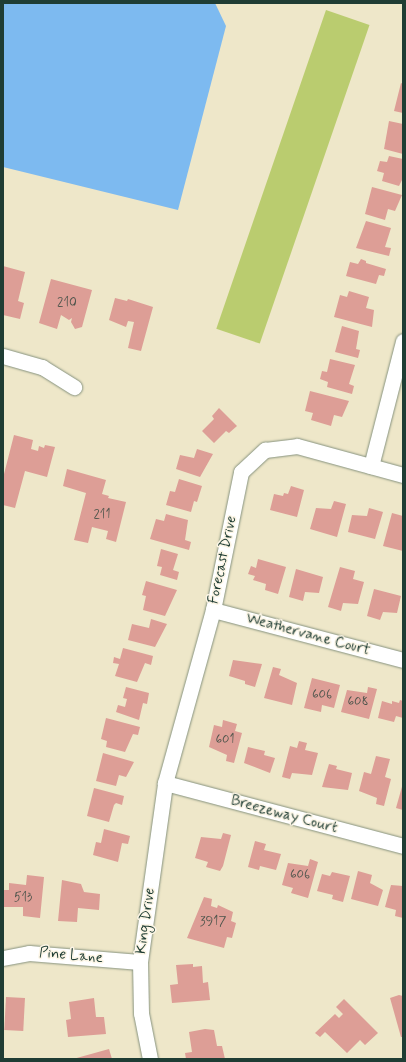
<!DOCTYPE html>
<html>
<head>
<meta charset="utf-8">
<style>
	body { margin:0 }
	#map { position:relative; width:406px; height:1062px; overflow:hidden; background:#eee7c9; font-family:Mynerve,sans-serif }
	div>[style] { position:absolute }
	[style*='--x'] { left:calc(var(--x)*1px); top:calc(var(--y)*1px); width:calc(var(--w)*1px); rotate:calc(var(--a)*1deg) }
	.green>* { inset:0; background:#bacc6f; transform-origin:0 0 }
	.water>* { inset:0; background:#7dbaf0 }
	.building>* { inset:0; background:#dd9e96; transform-origin:0 0 }
	.roads { filter:drop-shadow(0 0 1px #86927e) drop-shadow(0 0 1px #86927e) }
	.minor>* { height:15px; margin:-7.5px; padding:0 7.5px; transform-origin:7.5px; border-radius:7.5px; background:#fff }
	span { translate:-50% -50%; white-space:nowrap; text-align:center; line-height:1.15; -webkit-text-stroke:3px #fcf5e5; paint-order:stroke }
	.number-label { font-size:13px; color:#4e554c }
	.number-label span { -webkit-text-stroke-width:0 }
	.street-label { font-size:15px; color:#1f3d34 }
	.frame { position:absolute; inset:0; border:4px solid #1f3d34; pointer-events:none }
</style>
</head>
<body>
<div id="map">
	<div class="green">
		<i style="left:326px;top:10px;width:46px;height:337px;rotate:19deg"></i>
	</div>
	<div class="water">
		<i style="clip-path:polygon(3px 3px,215px 3px,226px 26px,178px 210px,3px 167px)"></i>
	</div>
	<div class="building">
		<i style="clip-path:polygon(401px 83px,403px 84px,403px 113px,394px 111px)"></i>
		<i style="clip-path:polygon(389px 121px,403px 124px,403px 154px,384px 149px)"></i>
		<i style="clip-path:polygon(389px 156px,403px 159px,403px 178px,399px 186px,382px 181px,384px 173px,377px 171px,380px 161px,387px 162px)"></i>
		<i style="clip-path:polygon(372px 187px,402px 195px,395px 211px,388px 209px,385px 220px,365px 214px)"></i>
		<i style="clip-path:polygon(366px 221px,391px 228px,385px 247px,391px 248px,389px 256px,356px 248px)"></i>
		<i style="clip-path:polygon(361px 259px,366px 261px,366px 263px,386px 269px,384px 276px,379px 275px,376px 284px,346px 276px,350px 262px,358px 264px)"></i>
		<i style="clip-path:polygon(3px 266px,25px 272px,18px 301px,24px 303px,20px 319px,3px 315px)"></i>
		<i style="clip-path:polygon(51px 279px,92px 290px,82px 327px,75px 329px,71px 322px,72px 318px,69px 320px,61px 315px,57px 329px,39px 323px)"></i>
		<i style="clip-path:polygon(349px 291px,369px 297px,366px 308px,374px 310px,372px 327px,334px 317px,340px 295px,347px 297px)"></i>
		<i style="clip-path:polygon(115px 298px,127px 301px,128px 299px,153px 307px,141px 351px,128px 348px,134px 322px,128px 321px,126px 327px,109px 320px)"></i>
		<i style="clip-path:polygon(342px 326px,359px 331px,356px 349px,360px 350px,358px 358px,335px 352px)"></i>
		<i style="clip-path:polygon(330px 359px,355px 365px,349px 384px,354px 386px,352px 394px,327px 387px,328px 382px,320px 379px,322px 371px,327px 372px)"></i>
		<i style="clip-path:polygon(310px 391px,349px 401px,342px 417px,334px 415px,331px 426px,311px 420px,313px 413px,305px 411px)"></i>
		<i style="clip-path:polygon(219px 408px,237px 426px,229px 433px,226px 431px,214px 443px,202px 431px,214px 419px,212px 416px)"></i>
		<i style="clip-path:polygon(14px 435px,33px 440px,31px 449px,38px 451px,39px 446px,44px 448px,45px 445px,55px 447px,47px 477px,25px 471px,15px 508px,3px 505px,3px 478px)"></i>
		<i style="clip-path:polygon(197px 449px,213px 454px,200px 477px,176px 469px,180px 455px,194px 458px)"></i>
		<i style="clip-path:polygon(67px 469px,106px 480px,102px 494px,109px 496px,108px 498px,126px 502px,116px 542px,106px 539px,108px 531px,92px 527px,88px 543px,74px 540px,86px 493px,63px 486px)"></i>
		<i style="clip-path:polygon(179px 479px,202px 486px,197px 502px,194px 501px,191px 512px,166px 505px,170px 491px,175px 492px)"></i>
		<i style="clip-path:polygon(291px 486px,304px 490px,297px 517px,270px 510px,274px 494px,283px 496px,284px 493px,288px 494px)"></i>
		<i style="clip-path:polygon(334px 501px,346px 504px,337px 537px,310px 529px,316px 508px,331px 509px)"></i>
		<i style="clip-path:polygon(369px 508px,383px 512px,375px 539px,348px 532px,352px 515px,367px 516px)"></i>
		<i style="clip-path:polygon(392px 513px,403px 516px,403px 551px,383px 546px)"></i>
		<i style="clip-path:polygon(166px 514px,188px 520px,185px 540px,191px 542px,189px 550px,150px 539px,156px 519px,164px 521px)"></i>
		<i style="clip-path:polygon(161px 549px,178px 554px,173px 570px,179px 572px,177px 580px,160px 575px,162px 567px,157px 566px)"></i>
		<i style="clip-path:polygon(258px 559px,286px 567px,278px 594px,265px 590px,266px 584px,253px 580px,255px 576px,248px 574px,251px 566px,256px 568px)"></i>
		<i style="clip-path:polygon(340px 567px,355px 571px,353px 579px,364px 582px,358px 604px,343px 603px,341px 611px,328px 607px)"></i>
		<i style="clip-path:polygon(296px 569px,323px 577px,319px 593px,305px 592px,303px 601px,289px 597px)"></i>
		<i style="clip-path:polygon(146px 581px,177px 590px,165px 616px,143px 610px,146px 596px,142px 595px)"></i>
		<i style="clip-path:polygon(374px 589px,401px 596px,397px 613px,383px 612px,380px 620px,367px 616px)"></i>
		<i style="clip-path:polygon(151px 619px,167px 624px,155px 647px,128px 640px,132px 624px,149px 628px)"></i>
		<i style="clip-path:polygon(123px 648px,153px 656px,151px 665px,145px 663px,137px 682px,115px 676px,119px 664px,113px 663px,114px 657px,120px 659px)"></i>
		<i style="clip-path:polygon(233px 660px,262px 664px,255px 687px,245px 684px,245px 681px,229px 676px)"></i>
		<i style="clip-path:polygon(273px 667px,281px 669px,279px 675px,297px 683px,292px 705px,264px 698px)"></i>
		<i style="clip-path:polygon(312px 678px,340px 685px,334px 708px,322px 705px,321px 712px,304px 708px)"></i>
		<i style="clip-path:polygon(126px 687px,149px 693px,147px 704px,143px 703px,139px 720px,116px 712px,118px 705px,125px 707px,127px 699px,123px 698px)"></i>
		<i style="clip-path:polygon(368px 687px,377px 689px,369px 719px,341px 712px,347px 690px,367px 693px)"></i>
		<i style="clip-path:polygon(400px 700px,403px 701px,403px 718px,396px 716px,394px 722px,378px 718px,382px 701px,392px 704px,392px 701px,399px 703px)"></i>
		<i style="clip-path:polygon(106px 718px,140px 727px,138px 735px,133px 734px,125px 752px,106px 747px,107px 741px,101px 739px)"></i>
		<i style="clip-path:polygon(223px 720px,237px 724px,235px 731px,242px 733px,234px 763px,226px 761px,227px 755px,209px 747px,214px 725px,222px 727px)"></i>
		<i style="clip-path:polygon(299px 741px,307px 743px,305px 750px,318px 753px,312px 775px,292px 773px,290px 779px,282px 777px,290px 746px,297px 748px)"></i>
		<i style="clip-path:polygon(248px 747px,265px 751px,264px 755px,275px 758px,270px 773px,244px 763px)"></i>
		<i style="clip-path:polygon(103px 753px,134px 762px,126px 777px,119px 775px,116px 786px,96px 781px)"></i>
		<i style="clip-path:polygon(376px 756px,390px 759px,385px 777px,391px 779px,384px 806px,376px 804px,377px 798px,359px 791px,364px 772px,371px 774px)"></i>
		<i style="clip-path:polygon(329px 764px,337px 766px,336px 769px,352px 773px,348px 790px,322px 787px)"></i>
		<i style="clip-path:polygon(403px 783px,403px 810px,396px 808px)"></i>
		<i style="clip-path:polygon(94px 788px,124px 796px,122px 805px,116px 803px,114px 805px,109px 822px,87px 816px)"></i>
		<i style="clip-path:polygon(104px 829px,130px 836px,128px 844px,122px 843px,118px 862px,93px 855px,96px 842px,101px 843px)"></i>
		<i style="clip-path:polygon(223px 833px,231px 835px,223px 866px,220px 871px,206px 867px,208px 862px,195px 858px,201px 837px,221px 839px)"></i>
		<i style="clip-path:polygon(255px 841px,266px 844px,264px 850px,281px 854px,276px 870px,260px 866px,259px 870px,248px 867px)"></i>
		<i style="clip-path:polygon(310px 859px,318px 862px,308px 898px,291px 893px,293px 888px,282px 885px,288px 863px,308px 866px)"></i>
		<i style="clip-path:polygon(358px 871px,372px 875px,370px 883px,383px 890px,378px 906px,351px 899px)"></i>
		<i style="clip-path:polygon(332px 872px,350px 876px,343px 902px,332px 899px,333px 895px,317px 891px,322px 874px,330px 876px)"></i>
		<i style="clip-path:polygon(27px 875px,44px 877px,40px 918px,23px 916px,23px 907px,3px 907px,4px 890px,9px 890px,9px 883px,26px 885px)"></i>
		<i style="clip-path:polygon(62px 880px,81px 884px,84px 892px,100px 894px,99px 910px,78px 908px,77px 922px,58px 921px)"></i>
		<i style="clip-path:polygon(391px 885px,403px 886px,403px 918px,395px 916px,396px 910px,385px 907px)"></i>
		<i style="clip-path:polygon(204px 897px,212px 899px,211px 906px,217px 908px,218px 905px,233px 912px,231px 921px,236px 923px,232px 938px,227px 937px,224px 948px,187px 938px)"></i>
		<i style="clip-path:polygon(193px 964px,193px 967px,202px 966px,203px 983px,208px 982px,210px 1000px,172px 1003px,170px 985px,178px 984px,176px 965px)"></i>
		<i style="clip-path:polygon(399px 995px,403px 996px,403px 1037px,401px 1037px,390px 998px)"></i>
		<i style="left:6px;top:997px;width:19px;height:33px;rotate:3deg"></i>
		<i style="clip-path:polygon(94px 998px,96px 1017px,104px 1017px,106px 1034px,68px 1037px,66px 1020px,71px 1019px,69px 1002px)"></i>
		<i style="clip-path:polygon(344px 999px,378px 1033px,365px 1045px,360px 1040px,347px 1053px,325px 1032px,320px 1037px,315px 1033px,335px 1014px,339px 1018px,343px 1014px,336px 1007px)"></i>
		<i style="clip-path:polygon(205px 1029px,214px 1030px,217px 1046px,222px 1046px,225px 1059px,186px 1059px,185px 1053px,192px 1052px,189px 1032px)"></i>
		<i style="clip-path:polygon(109px 1049px,112px 1059px,73px 1059px)"></i>
	</div>
	<div class="roads">
		<div class="minor">
			<i style="--x:3;--y:356;--w:41;--a:15.8"></i>
			<i style="--x:42;--y:367;--w:38;--a:32"></i>
			<i style="--x:371;--y:466;--w:129;--a:-75.6"></i>
			<i style="--x:213;--y:610;--w:196;--a:14.7"></i>
			<i style="--x:165;--y:783;--w:246;--a:14.8"></i>
			<i style="--x:3;--y:958;--w:26;--a:-11"></i>
			<i style="--x:29;--y:953;--w:111;--a:4.6"></i>
			<i style="--x:150;--y:1059;--w:47;--a:-101.1"></i>
			<i style="--x:141;--y:1013;--w:51;--a:-91.1"></i>
			<i style="--x:140;--y:962;--w:181;--a:-82"></i>
			<i style="--x:165;--y:783;--w:180;--a:-74.5"></i>
			<i style="--x:213;--y:610;--w:141;--a:-78.5"></i>
			<i style="--x:241;--y:472;--w:33;--a:-43"></i>
			<i style="--x:265;--y:450;--w:32;--a:-7"></i>
			<i style="--x:297;--y:446;--w:110;--a:15.3"></i>
		</div>
	</div>
	<div class="number-label">
		<span style="left:67px;top:303px">210</span>
		<span style="left:102px;top:515px">211</span>
		<span style="left:322px;top:695px">606</span>
		<span style="left:358px;top:702px">608</span>
		<span style="left:225px;top:740px">601</span>
		<span style="left:300px;top:875px">606</span>
		<span style="left:23px;top:898px">513</span>
		<span style="left:213px;top:922px">3917</span>
	</div>
	<div class="street-label">
		<span style="left:223px;top:560px;rotate:-78deg">Forecast Drive</span>
		<span style="left:308px;top:635px;rotate:15deg">Weathervane Court</span>
		<span style="left:284px;top:815px;rotate:15deg">Breezeway Court</span>
		<span style="left:146px;top:921px;rotate:-82deg">King Drive</span>
		<span style="left:71px;top:956px;rotate:5deg">Pine Lane</span>
	</div>
	<div class="frame"></div>
</div>
</body>
</html>
